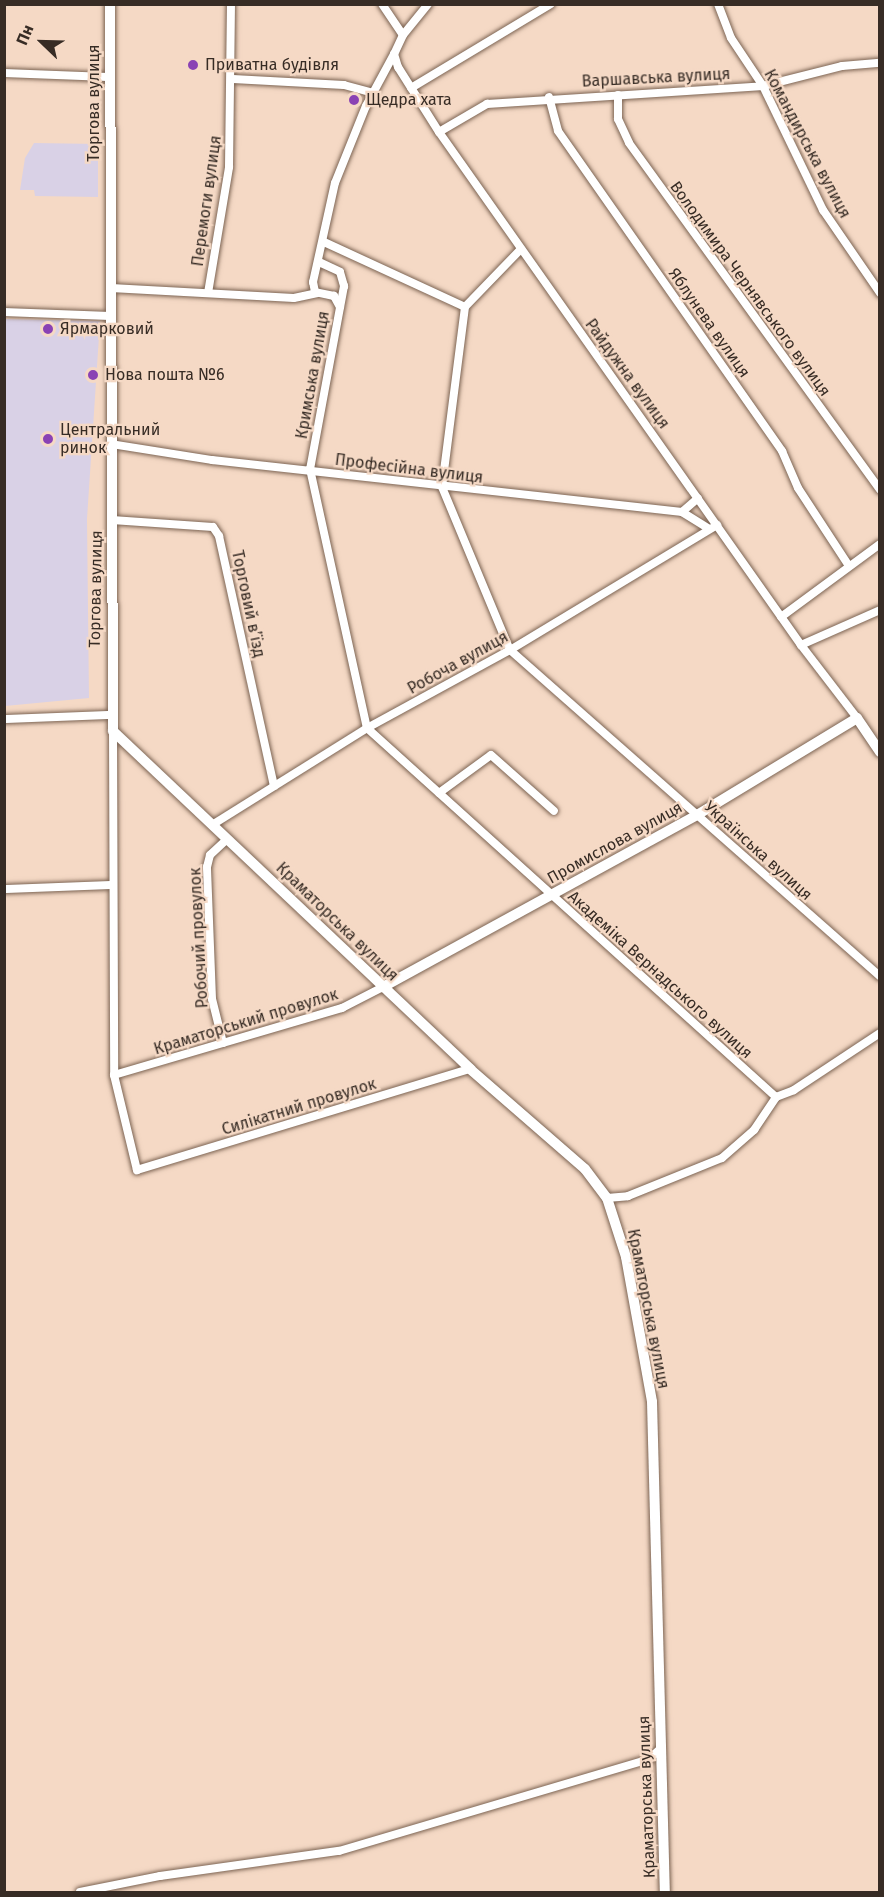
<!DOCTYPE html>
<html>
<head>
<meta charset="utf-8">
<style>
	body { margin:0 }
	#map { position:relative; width:884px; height:1897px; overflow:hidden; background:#f5d9c5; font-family:"Fira Sans",sans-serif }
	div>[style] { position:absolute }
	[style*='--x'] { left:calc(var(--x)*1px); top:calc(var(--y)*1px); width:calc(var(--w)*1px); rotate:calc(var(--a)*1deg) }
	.commercial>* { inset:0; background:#d9d1e6 }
	.roads { filter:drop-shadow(0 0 2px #7c6453) drop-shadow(0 0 2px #7c6453) }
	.street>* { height:8px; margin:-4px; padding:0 4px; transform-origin:4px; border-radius:4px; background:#fff }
	.secondary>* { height:10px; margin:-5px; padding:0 5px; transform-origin:5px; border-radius:5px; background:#fff }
	.dots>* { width:16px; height:16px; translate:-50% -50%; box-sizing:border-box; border:3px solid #f5d9c5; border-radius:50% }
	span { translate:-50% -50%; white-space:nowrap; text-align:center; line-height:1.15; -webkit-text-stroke:4.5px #f5d9c5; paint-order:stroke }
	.poi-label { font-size:16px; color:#372c25 }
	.left { translate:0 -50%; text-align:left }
	.street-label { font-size:16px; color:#372c25 }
	.frame { position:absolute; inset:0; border:6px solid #372c25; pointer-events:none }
	.north { position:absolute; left:12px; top:12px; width:60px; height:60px; -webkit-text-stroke:4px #f5d9c5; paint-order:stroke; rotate:293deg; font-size:16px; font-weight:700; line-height:24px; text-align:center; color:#372c25 }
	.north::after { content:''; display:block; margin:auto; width:21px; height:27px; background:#372c25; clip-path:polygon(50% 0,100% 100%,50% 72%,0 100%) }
</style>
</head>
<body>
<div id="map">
	<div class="commercial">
		<i style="clip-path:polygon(34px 143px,98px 144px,98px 197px,35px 196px,34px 190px,20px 190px,25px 158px)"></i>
		<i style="clip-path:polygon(5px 319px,100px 321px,87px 519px,89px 698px,5px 706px)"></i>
	</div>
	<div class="roads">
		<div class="street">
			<i style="--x:382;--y:4;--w:37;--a:56"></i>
			<i style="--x:403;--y:35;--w:21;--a:115"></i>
			<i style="--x:394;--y:54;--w:14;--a:73"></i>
			<i style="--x:398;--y:67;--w:77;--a:57.8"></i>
			<i style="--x:439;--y:132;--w:628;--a:54.79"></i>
			<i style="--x:801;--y:645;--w:92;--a:52.5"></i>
			<i style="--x:718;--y:4;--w:36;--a:69"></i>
			<i style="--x:731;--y:38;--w:58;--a:56.3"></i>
			<i style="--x:763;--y:86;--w:138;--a:64.2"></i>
			<i style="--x:823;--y:210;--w:101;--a:55.5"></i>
			<i style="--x:403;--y:35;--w:40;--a:-51"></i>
			<i style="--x:4;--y:73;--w:104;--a:2.2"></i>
			<i style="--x:233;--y:79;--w:111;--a:3.1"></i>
			<i style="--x:344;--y:85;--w:30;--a:15"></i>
			<i style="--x:411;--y:88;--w:163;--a:-31"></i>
			<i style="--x:618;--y:95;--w:24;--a:90"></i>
			<i style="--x:618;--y:119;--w:26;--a:65"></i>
			<i style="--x:629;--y:143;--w:428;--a:54.1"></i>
			<i style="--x:549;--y:97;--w:35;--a:75"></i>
			<i style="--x:558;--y:131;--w:391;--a:55"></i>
			<i style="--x:782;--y:451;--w:40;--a:66.6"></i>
			<i style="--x:798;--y:488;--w:93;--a:56.8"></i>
			<i style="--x:439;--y:132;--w:56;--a:-30.3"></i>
			<i style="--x:487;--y:104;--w:277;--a:-3.7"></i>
			<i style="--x:763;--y:86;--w:81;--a:-14.2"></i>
			<i style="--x:842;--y:66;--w:38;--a:-5"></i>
			<i style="--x:324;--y:242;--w:155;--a:24.7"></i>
			<i style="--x:520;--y:250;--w:79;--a:134"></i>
			<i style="--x:465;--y:307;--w:181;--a:97.3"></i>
			<i style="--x:442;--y:487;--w:177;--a:67.4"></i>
			<i style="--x:510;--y:650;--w:493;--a:41.4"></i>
			<i style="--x:319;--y:262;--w:23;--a:25"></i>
			<i style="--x:340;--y:272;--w:15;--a:74"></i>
			<i style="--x:344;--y:286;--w:186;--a:100.5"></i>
			<i style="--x:310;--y:469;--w:265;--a:77.6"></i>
			<i style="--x:367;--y:728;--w:551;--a:42.06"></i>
			<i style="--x:111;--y:288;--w:183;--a:3.1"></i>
			<i style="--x:294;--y:298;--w:24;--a:-12"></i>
			<i style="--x:208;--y:293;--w:128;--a:-80.5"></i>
			<i style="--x:229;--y:167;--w:163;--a:-89.3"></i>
			<i style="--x:340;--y:307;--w:13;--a:-119"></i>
			<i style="--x:334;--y:296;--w:19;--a:-168"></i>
			<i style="--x:315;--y:292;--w:10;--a:-101"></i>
			<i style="--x:313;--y:282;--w:101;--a:-77.5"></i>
			<i style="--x:335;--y:183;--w:83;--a:-68.1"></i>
			<i style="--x:366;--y:106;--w:59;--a:-61.7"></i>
			<i style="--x:4;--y:312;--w:106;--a:2.2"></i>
			<i style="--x:111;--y:444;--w:102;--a:9"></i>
			<i style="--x:212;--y:460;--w:473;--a:6.3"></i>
			<i style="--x:682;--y:512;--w:21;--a:-41"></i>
			<i style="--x:682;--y:512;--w:32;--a:32"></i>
			<i style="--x:112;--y:520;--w:101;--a:4"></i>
			<i style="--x:213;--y:527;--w:11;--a:56"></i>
			<i style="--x:219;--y:536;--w:256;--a:77.6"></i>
			<i style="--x:781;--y:617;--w:123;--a:-36.4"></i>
			<i style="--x:801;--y:645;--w:86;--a:-23.9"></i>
			<i style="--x:4;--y:719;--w:106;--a:-2.2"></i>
			<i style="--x:113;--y:731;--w:344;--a:89.8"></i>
			<i style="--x:114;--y:1075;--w:98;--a:76.4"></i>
			<i style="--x:137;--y:1170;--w:348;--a:-16.9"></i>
			<i style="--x:439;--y:793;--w:64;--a:-36.2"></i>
			<i style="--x:491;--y:755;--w:84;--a:41.6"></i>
			<i style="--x:212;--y:825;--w:183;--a:-32"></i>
			<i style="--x:367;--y:728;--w:163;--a:-28.6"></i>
			<i style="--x:510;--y:650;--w:242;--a:-31.1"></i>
			<i style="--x:4;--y:889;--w:109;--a:-2.1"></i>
			<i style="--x:223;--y:1043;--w:45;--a:-104"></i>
			<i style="--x:212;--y:999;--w:132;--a:-92.2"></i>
			<i style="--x:207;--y:867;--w:12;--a:-76"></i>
			<i style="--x:210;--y:855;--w:23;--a:-43"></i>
			<i style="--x:114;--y:1075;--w:238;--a:-16.4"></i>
			<i style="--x:342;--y:1008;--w:46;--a:-27.1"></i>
			<i style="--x:607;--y:1198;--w:21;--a:-5"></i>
			<i style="--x:628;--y:1196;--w:101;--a:-22"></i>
			<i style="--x:722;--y:1158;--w:43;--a:-41.2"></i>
			<i style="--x:754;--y:1130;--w:40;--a:-56"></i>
			<i style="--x:776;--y:1097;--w:19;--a:-21"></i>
			<i style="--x:794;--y:1090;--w:103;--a:-33.5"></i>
			<i style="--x:80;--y:1892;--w:82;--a:-11.3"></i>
			<i style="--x:160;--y:1876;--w:181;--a:-8"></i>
			<i style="--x:339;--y:1851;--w:323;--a:-16.5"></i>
			<i style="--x:649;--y:1759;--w:15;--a:-42"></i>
		</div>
		<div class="secondary">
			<i style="--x:110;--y:4;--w:727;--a:89.76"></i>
			<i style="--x:113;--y:731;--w:492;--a:43.4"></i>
			<i style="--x:470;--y:1069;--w:152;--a:41"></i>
			<i style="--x:585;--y:1169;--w:36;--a:53"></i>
			<i style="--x:607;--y:1198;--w:62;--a:72.1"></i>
			<i style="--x:626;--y:1257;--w:147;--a:79.8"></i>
			<i style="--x:652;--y:1402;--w:490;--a:88.5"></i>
			<i style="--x:383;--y:987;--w:358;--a:-28.7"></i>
			<i style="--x:697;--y:815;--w:187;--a:-31.2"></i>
			<i style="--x:857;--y:718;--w:41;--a:55.9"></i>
		</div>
	</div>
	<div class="dots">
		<i style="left:193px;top:65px;background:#8a42b4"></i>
		<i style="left:354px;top:100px;background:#8a42b4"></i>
		<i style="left:48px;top:329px;background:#8a42b4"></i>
		<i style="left:93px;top:375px;background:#8a42b4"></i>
		<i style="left:48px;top:439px;background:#8a42b4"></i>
	</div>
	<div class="poi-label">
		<span class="left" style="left:205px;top:65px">Приватна будівля</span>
		<span class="left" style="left:366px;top:100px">Щедра хата</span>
		<span class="left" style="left:60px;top:329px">Ярмарковий</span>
		<span class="left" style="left:105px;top:375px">Нова пошта №6</span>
		<span class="left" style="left:60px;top:439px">Центральний<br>ринок</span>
	</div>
	<div class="street-label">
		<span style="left:656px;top:78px;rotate:-3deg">Варшавська вулиця</span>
		<span style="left:94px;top:103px;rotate:-90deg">Торгова вулиця</span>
		<span style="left:807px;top:144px;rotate:62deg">Командирська вулиця</span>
		<span style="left:207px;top:201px;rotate:-82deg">Перемоги вулиця</span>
		<span style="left:750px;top:289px;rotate:54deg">Володимира Чернявського вулиця</span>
		<span style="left:709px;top:323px;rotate:55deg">Яблунева вулиця</span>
		<span style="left:627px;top:374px;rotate:54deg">Райдужна вулиця</span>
		<span style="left:313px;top:375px;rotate:-80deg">Кримська вулиця</span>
		<span style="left:409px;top:469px;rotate:7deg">Професійна вулиця</span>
		<span style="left:96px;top:589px;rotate:-89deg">Торгова вулиця</span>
		<span style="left:248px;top:604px;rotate:78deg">Торговий в’їзд</span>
		<span style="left:458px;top:663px;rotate:-29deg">Робоча вулиця</span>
		<span style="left:615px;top:843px;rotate:-29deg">Промислова вулиця</span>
		<span style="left:758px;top:851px;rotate:42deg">Українська вулиця</span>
		<span style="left:337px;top:922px;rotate:44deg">Краматорська вулиця</span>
		<span style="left:199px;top:938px;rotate:-93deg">Робочий провулок</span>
		<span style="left:660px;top:975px;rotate:42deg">Академіка Вернадського вулиця</span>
		<span style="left:246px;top:1022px;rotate:-17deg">Краматорський провулок</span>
		<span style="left:299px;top:1107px;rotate:-17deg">Силікатний провулок</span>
		<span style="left:648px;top:1309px;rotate:79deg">Краматорська вулиця</span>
		<span style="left:647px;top:1797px;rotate:-92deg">Краматорська вулиця</span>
	</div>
	<div class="frame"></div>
	<div class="north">Пн</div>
</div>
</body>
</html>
